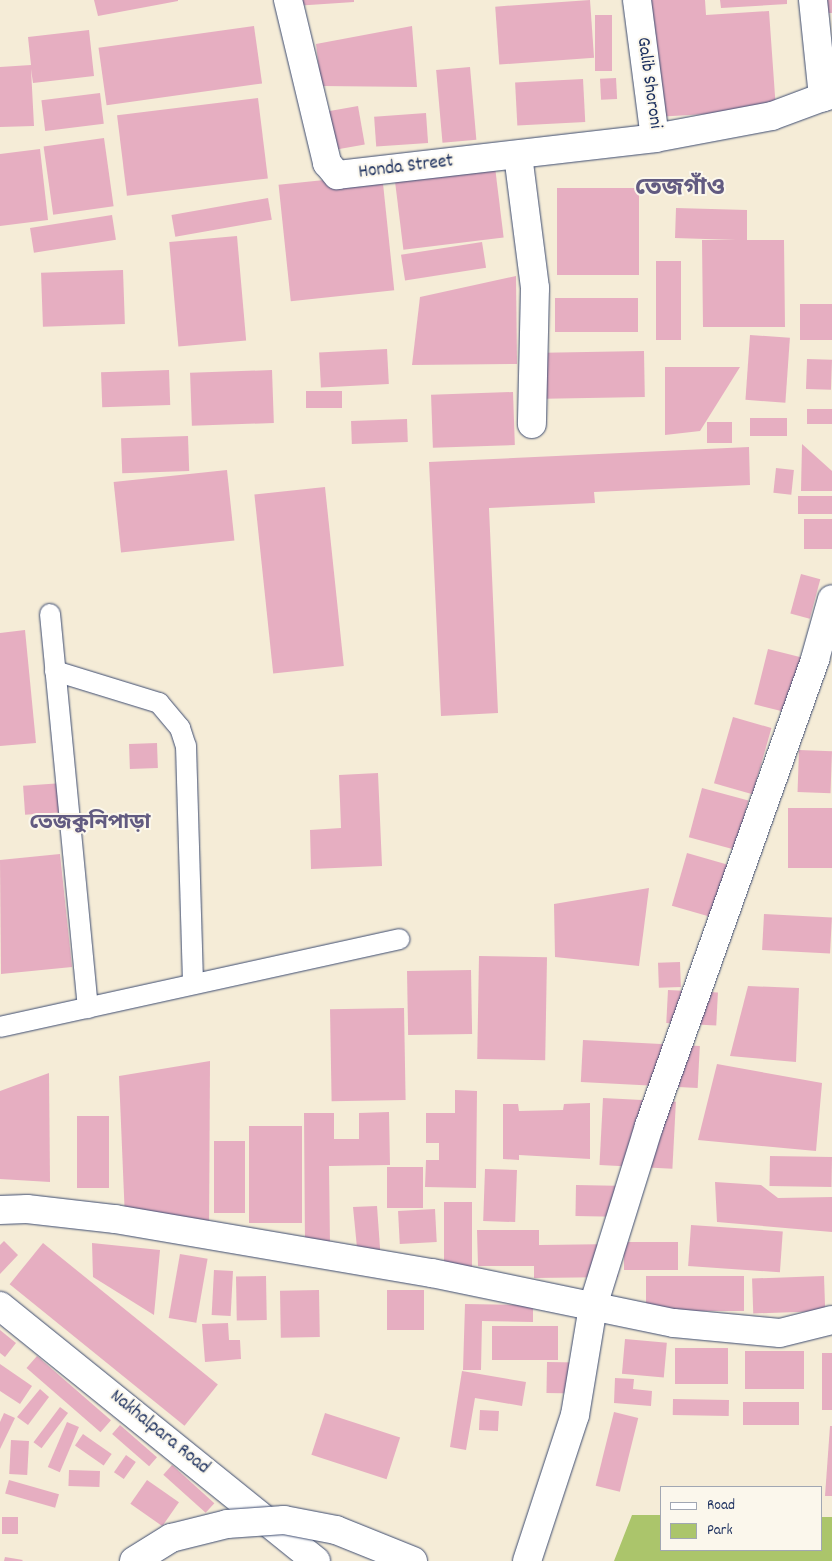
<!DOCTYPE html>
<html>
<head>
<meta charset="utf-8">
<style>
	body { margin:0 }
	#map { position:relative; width:832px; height:1561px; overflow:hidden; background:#f5ecd7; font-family:Dekko,"Noto Sans Bengali",sans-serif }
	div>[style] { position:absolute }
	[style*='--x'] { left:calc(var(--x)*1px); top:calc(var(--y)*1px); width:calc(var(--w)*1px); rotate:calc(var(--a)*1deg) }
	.green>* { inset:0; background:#abc56b }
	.building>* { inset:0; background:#e6aec1; transform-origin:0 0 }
	.roads { filter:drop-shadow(0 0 1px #3c4b70) drop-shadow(0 0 1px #3c4b70) }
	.service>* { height:20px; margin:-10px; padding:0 10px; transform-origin:10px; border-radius:10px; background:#fff }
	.minor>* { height:28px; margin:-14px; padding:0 14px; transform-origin:14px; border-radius:14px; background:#fff }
	.bridges { filter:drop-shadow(0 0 1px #3c4b70) drop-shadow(0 0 1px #3c4b70) }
	.motorway-bridge>* { height:28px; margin:-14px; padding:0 14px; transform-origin:14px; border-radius:14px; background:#fff }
	span { translate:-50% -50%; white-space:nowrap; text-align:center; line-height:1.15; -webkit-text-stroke:4px #fbf7ec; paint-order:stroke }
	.street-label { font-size:19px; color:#1b2f5e }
	.quarter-label { font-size:21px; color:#625b81; font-weight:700 }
	.district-label { font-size:24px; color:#625b81; font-weight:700 }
	.legend { position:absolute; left:660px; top:1486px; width:162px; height:65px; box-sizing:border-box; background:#fbf7ec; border:1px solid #a1a7b3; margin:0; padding:6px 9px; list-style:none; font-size:15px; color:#1b2f5e }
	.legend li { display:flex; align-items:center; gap:10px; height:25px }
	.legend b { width:25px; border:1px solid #a1a7b3 }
</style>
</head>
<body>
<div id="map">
	<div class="green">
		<i style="clip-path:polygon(632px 1515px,661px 1515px,661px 1550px,821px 1550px,821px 1517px,832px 1517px,832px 1561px,614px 1561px)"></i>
	</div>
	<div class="building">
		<i style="clip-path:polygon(94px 0,178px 0,178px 1px,98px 16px)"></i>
		<i style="clip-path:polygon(294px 0,354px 0,354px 2px,294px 6px)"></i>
		<i style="left:590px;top:0;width:58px;height:95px;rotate:86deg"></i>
		<i style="clip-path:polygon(645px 0,705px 0,706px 15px,769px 11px,776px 110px,655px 117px)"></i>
		<i style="clip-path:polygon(720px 0,787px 0,787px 4px,721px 8px)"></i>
		<i style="left:824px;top:0;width:8px;height:13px"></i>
		<i style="left:595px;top:15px;width:17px;height:56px"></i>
		<i style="left:254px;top:26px;width:58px;height:157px;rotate:82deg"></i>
		<i style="clip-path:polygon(412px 26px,417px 87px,321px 86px,316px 44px)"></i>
		<i style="clip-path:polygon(89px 30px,94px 76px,33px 83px,31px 69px,34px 126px,0 127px,0 67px,31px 65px,28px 37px)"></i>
		<i style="left:470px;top:67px;width:73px;height:34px;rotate:85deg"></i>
		<i style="left:616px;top:78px;width:21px;height:16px;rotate:87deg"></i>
		<i style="left:583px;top:79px;width:43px;height:68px;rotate:87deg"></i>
		<i style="left:100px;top:93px;width:31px;height:59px;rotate:83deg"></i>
		<i style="left:258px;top:98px;width:81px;height:142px;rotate:83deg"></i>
		<i style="left:358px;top:106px;width:39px;height:33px;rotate:80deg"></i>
		<i style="left:426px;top:113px;width:30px;height:52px;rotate:86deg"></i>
		<i style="left:104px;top:138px;width:69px;height:61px;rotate:82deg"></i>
		<i style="clip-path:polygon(40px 149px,48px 220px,0 226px,0 154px)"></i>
		<i style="left:495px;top:167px;width:71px;height:101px;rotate:83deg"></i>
		<i style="left:382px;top:174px;width:117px;height:104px;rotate:84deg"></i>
		<i style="left:557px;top:188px;width:82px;height:87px"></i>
		<i style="left:268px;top:198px;width:22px;height:98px;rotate:80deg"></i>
		<i style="clip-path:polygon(676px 208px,747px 210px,747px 240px,784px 240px,785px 327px,703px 327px,702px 240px,736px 240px,675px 238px)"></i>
		<i style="left:112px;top:215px;width:25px;height:83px;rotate:81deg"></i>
		<i style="left:237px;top:236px;width:105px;height:68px;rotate:85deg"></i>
		<i style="left:482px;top:242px;width:26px;height:82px;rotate:81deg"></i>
		<i style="left:656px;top:261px;width:25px;height:79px"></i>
		<i style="left:123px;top:270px;width:54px;height:82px;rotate:88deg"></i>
		<i style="clip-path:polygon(516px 276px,517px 364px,412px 365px,420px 297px)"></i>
		<i style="left:555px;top:298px;width:83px;height:34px"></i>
		<i style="left:800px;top:304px;width:32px;height:36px"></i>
		<i style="left:750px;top:335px;width:40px;height:65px;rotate:4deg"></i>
		<i style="left:387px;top:349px;width:35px;height:68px;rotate:87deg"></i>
		<i style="left:644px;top:351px;width:46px;height:100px;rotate:89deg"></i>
		<i style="left:807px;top:359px;width:25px;height:30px;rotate:2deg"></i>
		<i style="clip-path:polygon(665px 367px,740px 367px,700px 431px,665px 435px)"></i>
		<i style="left:169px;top:370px;width:35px;height:68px;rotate:88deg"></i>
		<i style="left:272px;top:370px;width:53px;height:82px;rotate:88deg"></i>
		<i style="left:342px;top:391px;width:17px;height:36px;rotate:90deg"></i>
		<i style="left:513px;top:392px;width:53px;height:82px;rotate:88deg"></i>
		<i style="left:832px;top:409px;width:15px;height:25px;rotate:90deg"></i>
		<i style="left:750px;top:418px;width:37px;height:18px"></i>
		<i style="left:407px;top:419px;width:23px;height:56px;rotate:88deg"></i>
		<i style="left:707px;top:422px;width:25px;height:21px"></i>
		<i style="left:188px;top:436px;width:35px;height:67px;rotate:88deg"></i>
		<i style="clip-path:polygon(802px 444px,832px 471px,832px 491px,801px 491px)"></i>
		<i style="clip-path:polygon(749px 447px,750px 485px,594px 492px,595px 503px,489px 508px,498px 713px,441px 716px,429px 462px)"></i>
		<i style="left:776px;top:468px;width:18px;height:25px;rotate:6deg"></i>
		<i style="left:227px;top:470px;width:71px;height:114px;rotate:84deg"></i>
		<i style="left:325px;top:487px;width:180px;height:71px;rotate:84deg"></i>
		<i style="left:798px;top:496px;width:34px;height:18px"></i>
		<i style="left:804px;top:519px;width:28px;height:30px"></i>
		<i style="left:801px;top:574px;width:20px;height:41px;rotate:15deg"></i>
		<i style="clip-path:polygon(25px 630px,36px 743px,0 746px,0 633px)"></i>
		<i style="left:768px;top:649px;width:38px;height:57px;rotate:14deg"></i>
		<i style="left:733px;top:717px;width:40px;height:69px;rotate:16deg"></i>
		<i style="left:157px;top:743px;width:25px;height:28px;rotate:88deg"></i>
		<i style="left:799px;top:750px;width:33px;height:42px;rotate:2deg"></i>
		<i style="clip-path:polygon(378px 773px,382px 866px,311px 869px,310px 830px,341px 828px,339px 775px)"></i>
		<i style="left:63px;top:783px;width:29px;height:40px;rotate:86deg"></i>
		<i style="left:702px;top:788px;width:48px;height:51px;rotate:15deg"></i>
		<i style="left:832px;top:808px;width:60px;height:44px;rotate:90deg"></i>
		<i style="left:687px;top:853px;width:57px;height:55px;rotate:16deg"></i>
		<i style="clip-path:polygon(60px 854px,72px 967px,1px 974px,0 860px)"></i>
		<i style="clip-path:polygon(649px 888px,639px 966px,555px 957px,554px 904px)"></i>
		<i style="left:764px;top:914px;width:68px;height:36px;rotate:3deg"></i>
		<i style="left:479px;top:956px;width:68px;height:103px;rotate:1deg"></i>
		<i style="left:680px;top:962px;width:25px;height:22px;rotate:88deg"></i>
		<i style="left:471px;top:970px;width:64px;height:64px;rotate:89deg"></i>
		<i style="clip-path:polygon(748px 986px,799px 988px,796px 1062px,730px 1056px)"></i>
		<i style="left:668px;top:990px;width:50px;height:33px;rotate:3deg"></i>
		<i style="left:404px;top:1008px;width:92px;height:74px;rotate:89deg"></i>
		<i style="left:583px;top:1040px;width:117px;height:42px;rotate:3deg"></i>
		<i style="clip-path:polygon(210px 1061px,209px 1231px,125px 1219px,119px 1076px)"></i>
		<i style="clip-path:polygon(717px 1064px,822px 1083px,816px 1151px,698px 1140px)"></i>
		<i style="clip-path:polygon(49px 1073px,50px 1182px,0 1179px,0 1091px)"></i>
		<i style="clip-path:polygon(455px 1090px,477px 1091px,476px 1188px,425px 1187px,426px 1160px,439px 1160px,439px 1143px,426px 1143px,426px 1113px,455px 1113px)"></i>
		<i style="left:603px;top:1098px;width:73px;height:67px;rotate:3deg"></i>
		<i style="clip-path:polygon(590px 1103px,590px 1159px,519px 1155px,519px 1160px,503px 1159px,503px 1104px,518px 1104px,519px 1111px,563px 1110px,564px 1104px)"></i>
		<i style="clip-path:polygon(389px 1112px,390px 1165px,329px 1166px,330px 1245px,305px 1245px,304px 1113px,334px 1113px,334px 1139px,359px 1139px,359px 1113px)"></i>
		<i style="left:77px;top:1116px;width:32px;height:72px"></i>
		<i style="left:249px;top:1126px;width:53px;height:97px"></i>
		<i style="left:214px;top:1141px;width:31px;height:72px"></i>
		<i style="left:770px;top:1156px;width:62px;height:30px;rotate:1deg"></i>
		<i style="left:423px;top:1167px;width:41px;height:36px;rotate:90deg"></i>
		<i style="left:485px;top:1169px;width:32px;height:52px;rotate:2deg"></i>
		<i style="clip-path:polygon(715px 1182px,761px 1185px,778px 1198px,832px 1197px,832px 1232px,717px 1222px)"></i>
		<i style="left:576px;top:1185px;width:52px;height:31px;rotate:1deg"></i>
		<i style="left:472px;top:1202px;width:76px;height:28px;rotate:90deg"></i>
		<i style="clip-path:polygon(377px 1206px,381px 1262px,358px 1258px,353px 1207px)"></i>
		<i style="left:435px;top:1209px;width:33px;height:37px;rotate:87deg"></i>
		<i style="left:691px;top:1225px;width:92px;height:41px;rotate:4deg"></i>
		<i style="clip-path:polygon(477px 1230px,539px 1230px,539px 1245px,617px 1244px,618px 1277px,534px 1278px,534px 1266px,478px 1266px)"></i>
		<i style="clip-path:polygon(4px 1241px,18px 1255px,0 1274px,0 1245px)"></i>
		<i style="left:678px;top:1242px;width:28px;height:54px;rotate:90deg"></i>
		<i style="left:43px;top:1243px;width:225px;height:53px;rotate:39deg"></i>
		<i style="clip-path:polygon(92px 1243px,160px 1250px,154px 1315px,93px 1277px)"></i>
		<i style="left:180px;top:1254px;width:28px;height:65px;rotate:10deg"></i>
		<i style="left:214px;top:1270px;width:19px;height:45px;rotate:3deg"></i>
		<i style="left:266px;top:1276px;width:44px;height:30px;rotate:89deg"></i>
		<i style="left:744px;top:1276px;width:35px;height:98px;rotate:90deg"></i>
		<i style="left:824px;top:1276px;width:35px;height:72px;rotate:88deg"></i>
		<i style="left:319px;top:1290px;width:47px;height:39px;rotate:89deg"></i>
		<i style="left:387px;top:1290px;width:37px;height:40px"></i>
		<i style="clip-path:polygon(465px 1304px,533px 1305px,533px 1322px,482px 1321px,481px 1370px,463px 1370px)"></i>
		<i style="clip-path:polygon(228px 1323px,229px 1340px,240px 1340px,241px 1359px,205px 1362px,202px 1324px)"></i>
		<i style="left:492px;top:1326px;width:66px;height:34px"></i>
		<i style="clip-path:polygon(0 1330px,16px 1343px,5px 1357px,0 1353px)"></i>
		<i style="left:625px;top:1339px;width:42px;height:35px;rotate:5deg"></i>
		<i style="left:675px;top:1348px;width:53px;height:36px"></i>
		<i style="left:745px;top:1351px;width:59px;height:38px"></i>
		<i style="left:822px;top:1353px;width:10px;height:57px"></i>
		<i style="left:37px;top:1356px;width:98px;height:16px;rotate:41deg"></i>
		<i style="left:547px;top:1362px;width:46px;height:31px;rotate:1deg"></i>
		<i style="clip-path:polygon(0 1364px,32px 1386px,20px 1404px,0 1391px)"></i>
		<i style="clip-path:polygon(462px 1371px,526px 1382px,522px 1406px,475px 1398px,466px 1450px,450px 1447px)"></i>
		<i style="clip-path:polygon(615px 1378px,634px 1379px,633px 1389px,652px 1391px,651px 1406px,614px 1403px)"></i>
		<i style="clip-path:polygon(40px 1389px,49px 1397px,28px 1425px,17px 1417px)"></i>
		<i style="left:673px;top:1399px;width:56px;height:16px;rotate:1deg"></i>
		<i style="left:743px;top:1402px;width:56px;height:23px"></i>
		<i style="left:60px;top:1407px;width:10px;height:44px;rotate:37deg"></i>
		<i style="left:480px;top:1410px;width:19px;height:20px;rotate:3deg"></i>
		<i style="left:614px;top:1412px;width:25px;height:76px;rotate:14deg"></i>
		<i style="clip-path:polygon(4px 1413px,15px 1418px,0 1449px,0 1422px)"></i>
		<i style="left:325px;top:1413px;width:79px;height:44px;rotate:18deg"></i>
		<i style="left:67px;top:1422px;width:13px;height:49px;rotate:23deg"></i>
		<i style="left:120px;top:1425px;width:49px;height:12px;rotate:41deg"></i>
		<i style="clip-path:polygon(830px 1426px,832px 1426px,832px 1496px,825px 1496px)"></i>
		<i style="left:83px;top:1434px;width:35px;height:14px;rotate:35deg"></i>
		<i style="left:11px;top:1440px;width:18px;height:34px;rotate:3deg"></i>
		<i style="left:126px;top:1455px;width:12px;height:21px;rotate:35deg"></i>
		<i style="left:172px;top:1465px;width:57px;height:13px;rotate:42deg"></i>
		<i style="left:69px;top:1470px;width:31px;height:16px;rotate:2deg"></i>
		<i style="left:9px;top:1480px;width:52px;height:14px;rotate:16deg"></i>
		<i style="left:147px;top:1480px;width:39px;height:29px;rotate:35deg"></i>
		<i style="left:2px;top:1517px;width:16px;height:17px"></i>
		<i style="clip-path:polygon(5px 1557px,23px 1560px,22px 1561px,4px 1561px)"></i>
	</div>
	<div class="roads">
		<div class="service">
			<i style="--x:50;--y:614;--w:396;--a:84.5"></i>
			<i style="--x:55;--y:671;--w:109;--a:17.1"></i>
			<i style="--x:159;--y:703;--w:33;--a:50"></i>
			<i style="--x:180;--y:728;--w:19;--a:72"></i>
			<i style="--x:186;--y:746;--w:238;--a:88.3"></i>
			<i style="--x:0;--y:1027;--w:409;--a:-12.4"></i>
		</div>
		<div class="minor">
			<i style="--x:288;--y:0;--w:168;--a:76.5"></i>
			<i style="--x:327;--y:163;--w:16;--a:50"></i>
			<i style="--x:337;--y:175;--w:320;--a:-6.6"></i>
			<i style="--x:637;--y:0;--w:139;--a:82.6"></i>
			<i style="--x:655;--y:138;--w:119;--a:-10.6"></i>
			<i style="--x:772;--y:116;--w:54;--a:-20.4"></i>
			<i style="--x:813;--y:0;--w:98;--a:84.1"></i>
			<i style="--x:823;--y:97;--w:9;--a:-13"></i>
			<i style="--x:518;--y:155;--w:134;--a:82.7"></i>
			<i style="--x:535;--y:288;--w:136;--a:91.3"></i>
			<i style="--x:0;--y:1210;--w:27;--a:-2"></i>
			<i style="--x:27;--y:1209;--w:89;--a:6.5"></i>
			<i style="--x:115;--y:1219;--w:322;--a:9.7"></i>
			<i style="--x:432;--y:1273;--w:247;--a:11.7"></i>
			<i style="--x:674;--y:1323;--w:106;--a:5.4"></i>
			<i style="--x:780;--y:1333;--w:54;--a:-14"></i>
			<i style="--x:0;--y:1306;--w:406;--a:38.9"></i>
			<i style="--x:527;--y:1561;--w:154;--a:-71.8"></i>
			<i style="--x:575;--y:1415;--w:110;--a:-80.6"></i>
			<i style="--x:593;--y:1306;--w:189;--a:-72.7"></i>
			<i style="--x:649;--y:1126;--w:496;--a:-70.4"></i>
			<i style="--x:815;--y:659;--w:62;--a:-74.2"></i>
		</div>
	</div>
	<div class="bridges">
		<div class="motorway-bridge">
			<i style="--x:134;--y:1561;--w:44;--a:-31.9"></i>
			<i style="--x:171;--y:1538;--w:58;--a:-14"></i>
			<i style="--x:227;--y:1524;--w:57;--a:-4"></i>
			<i style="--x:284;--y:1520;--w:53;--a:10.9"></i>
			<i style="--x:336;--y:1530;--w:83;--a:21.9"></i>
		</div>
	</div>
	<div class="street-label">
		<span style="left:648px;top:83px;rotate:82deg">Galib Shoroni</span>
		<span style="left:406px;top:168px;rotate:-7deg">Honda Street</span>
		<span style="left:159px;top:1433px;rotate:39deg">Nakhalpara Road</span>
	</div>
	<div class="quarter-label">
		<span style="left:90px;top:824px">তেজকুনিপাড়া</span>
	</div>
	<div class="district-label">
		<span style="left:680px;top:190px">তেজগাঁও</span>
	</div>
	<ul class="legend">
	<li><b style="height:6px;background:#fff"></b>Road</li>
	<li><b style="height:14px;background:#abc56b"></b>Park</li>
	</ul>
</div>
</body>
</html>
